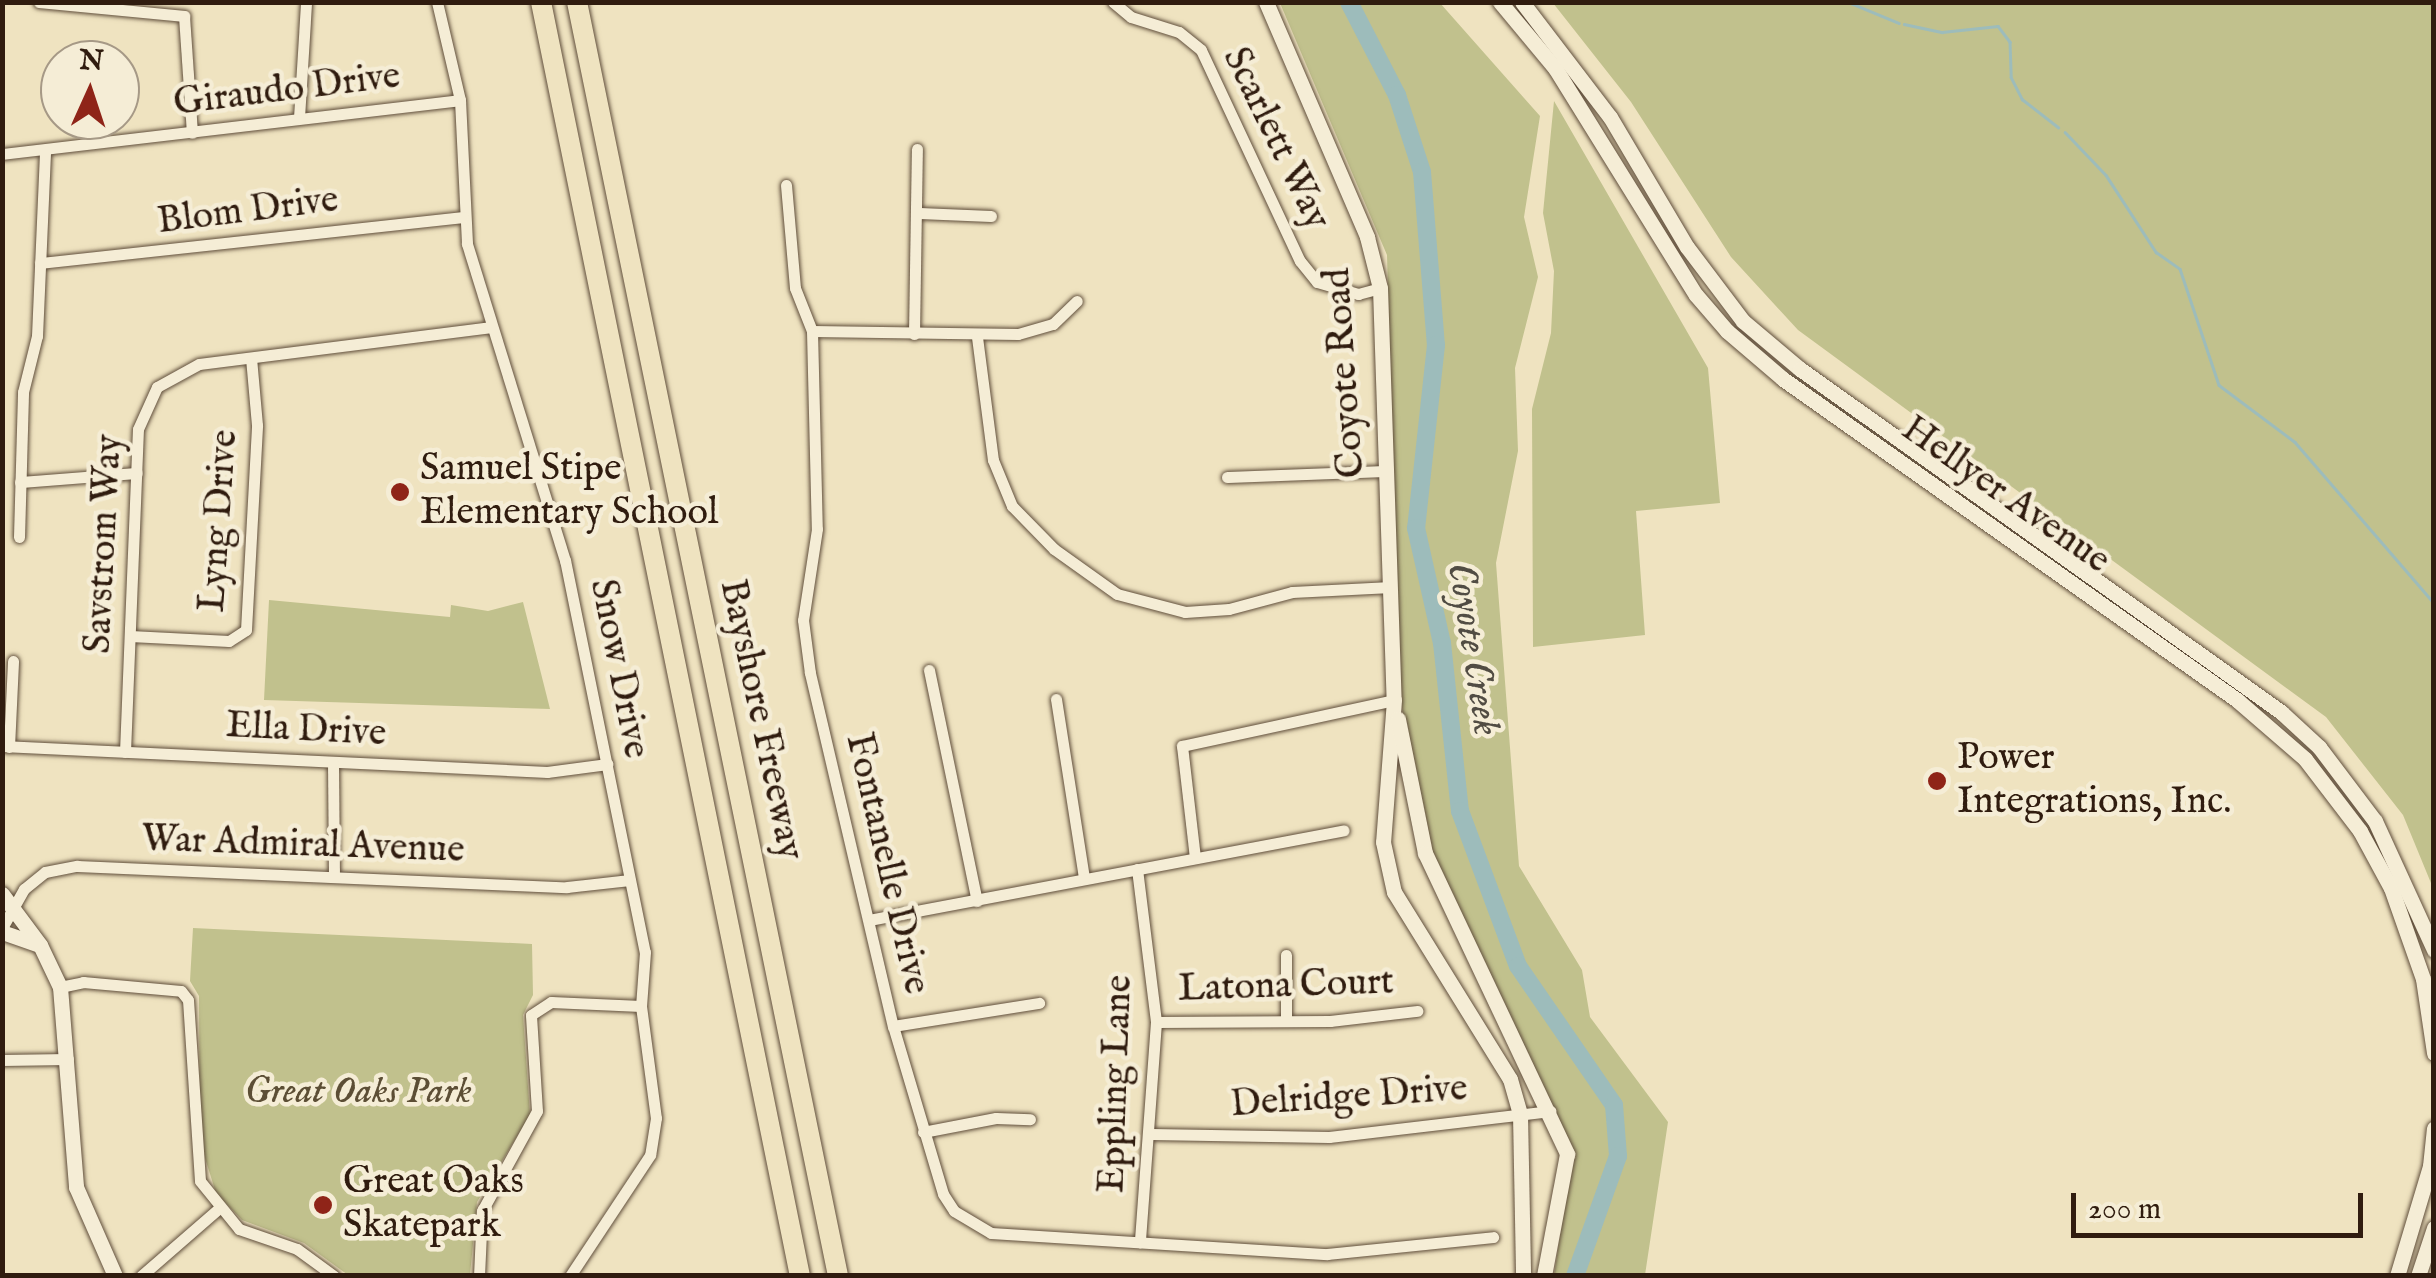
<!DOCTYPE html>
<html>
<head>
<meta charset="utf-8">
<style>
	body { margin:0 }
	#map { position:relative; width:2436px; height:1278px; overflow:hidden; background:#efe3c0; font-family:"IM FELL English",serif }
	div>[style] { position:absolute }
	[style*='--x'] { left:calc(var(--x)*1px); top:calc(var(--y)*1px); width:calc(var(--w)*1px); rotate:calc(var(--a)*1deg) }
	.green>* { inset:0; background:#c1c18d }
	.stream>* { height:2.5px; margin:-1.25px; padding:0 1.25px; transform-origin:1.25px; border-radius:1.25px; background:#9dbcbb }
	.river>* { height:18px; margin:-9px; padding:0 9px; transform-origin:9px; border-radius:9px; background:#9dbcbb }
	.roads { filter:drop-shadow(0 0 2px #604e3b) drop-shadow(0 0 2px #604e3b) }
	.street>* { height:11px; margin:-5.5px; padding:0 5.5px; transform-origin:5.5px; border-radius:5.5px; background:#f5edd6 }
	.secondary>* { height:15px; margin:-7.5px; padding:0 7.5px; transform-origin:7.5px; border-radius:7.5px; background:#f5edd6 }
	.highway>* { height:20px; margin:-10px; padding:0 10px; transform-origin:10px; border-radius:10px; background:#efe3c0 }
	.dots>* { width:28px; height:28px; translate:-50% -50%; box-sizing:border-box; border:5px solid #f5edd6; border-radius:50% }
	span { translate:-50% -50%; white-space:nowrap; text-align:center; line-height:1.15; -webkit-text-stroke:9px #f5edd6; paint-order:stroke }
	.street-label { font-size:38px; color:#301c0f }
	.poi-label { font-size:38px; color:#301c0f }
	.left { translate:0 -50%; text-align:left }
	.park-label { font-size:38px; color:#5c4e35; font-style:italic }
	.water-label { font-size:40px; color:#514c43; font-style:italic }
	.frame { position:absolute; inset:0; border:5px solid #301c0f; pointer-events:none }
	.north { position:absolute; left:40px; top:40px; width:100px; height:100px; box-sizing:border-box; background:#f5edd6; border:2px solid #a69986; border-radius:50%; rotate:3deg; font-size:28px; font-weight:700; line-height:40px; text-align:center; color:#301c0f }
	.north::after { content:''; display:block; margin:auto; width:35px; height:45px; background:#8f2418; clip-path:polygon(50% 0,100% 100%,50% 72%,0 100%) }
	.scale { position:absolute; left:2071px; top:1193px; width:292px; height:45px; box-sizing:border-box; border:5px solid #301c0f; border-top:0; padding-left:12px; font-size:30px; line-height:35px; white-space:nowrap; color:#301c0f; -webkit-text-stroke:8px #f5edd6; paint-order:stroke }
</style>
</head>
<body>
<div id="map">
	<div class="green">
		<i style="clip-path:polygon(1280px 3px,1440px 3px,1540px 116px,1524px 217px,1538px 277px,1515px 368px,1518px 451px,1496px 563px,1519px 866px,1582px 970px,1590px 1017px,1668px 1122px,1645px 1275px,1554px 1275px,1573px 1151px,1432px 853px,1400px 698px,1387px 255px)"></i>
		<i style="clip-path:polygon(1553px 3px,2433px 3px,2433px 888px,2403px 815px,2326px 717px,1798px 330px,1731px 257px,1631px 102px)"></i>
		<i style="clip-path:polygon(1554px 101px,1708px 368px,1720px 503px,1636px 511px,1645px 635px,1533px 647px,1532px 409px,1551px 333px,1554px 271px,1543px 213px)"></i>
		<i style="clip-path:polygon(269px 600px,450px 617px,451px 605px,488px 611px,523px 602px,550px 709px,264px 700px)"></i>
		<i style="clip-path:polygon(193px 928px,532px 944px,533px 995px,523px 1015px,530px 1115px,477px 1202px,470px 1275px,348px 1275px,304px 1243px,242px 1220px,216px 1193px,200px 1142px,199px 996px,190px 981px)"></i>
	</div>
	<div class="stream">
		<i style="--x:1848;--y:2;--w:55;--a:22.4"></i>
		<i style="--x:1904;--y:24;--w:39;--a:12"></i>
		<i style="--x:1942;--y:32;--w:56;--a:-6.1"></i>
		<i style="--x:1998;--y:26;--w:20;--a:53"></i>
		<i style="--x:2010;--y:42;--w:35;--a:88"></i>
		<i style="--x:2011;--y:77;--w:25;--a:63"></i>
		<i style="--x:2022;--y:99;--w:46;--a:37.9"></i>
		<i style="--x:2065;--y:132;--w:59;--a:46.4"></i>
		<i style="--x:2106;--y:175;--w:92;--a:57"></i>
		<i style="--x:2156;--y:252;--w:29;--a:35"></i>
		<i style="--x:2180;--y:269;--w:122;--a:71.4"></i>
		<i style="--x:2219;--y:385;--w:95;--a:36.9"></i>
		<i style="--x:2295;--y:442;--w:213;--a:49.2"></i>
	</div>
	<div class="river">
		<i style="--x:1349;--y:2;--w:105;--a:62.7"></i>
		<i style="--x:1397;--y:95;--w:81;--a:72"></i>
		<i style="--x:1422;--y:172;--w:174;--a:85.4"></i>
		<i style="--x:1436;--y:345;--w:184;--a:96.2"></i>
		<i style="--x:1416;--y:528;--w:118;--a:77.3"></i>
		<i style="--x:1442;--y:643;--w:169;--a:83.9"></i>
		<i style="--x:1460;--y:811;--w:165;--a:69.5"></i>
		<i style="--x:1518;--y:966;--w:169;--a:55.4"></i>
		<i style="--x:1614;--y:1105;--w:51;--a:85.5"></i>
		<i style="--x:1618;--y:1156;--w:127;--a:109.7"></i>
	</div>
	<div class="roads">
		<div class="street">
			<i style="--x:39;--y:2;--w:146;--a:5.5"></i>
			<i style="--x:184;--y:16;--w:117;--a:86.1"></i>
			<i style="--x:437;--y:2;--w:101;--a:76.8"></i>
			<i style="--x:460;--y:100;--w:144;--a:87.2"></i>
			<i style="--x:467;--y:244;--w:331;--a:72.8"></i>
			<i style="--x:565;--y:560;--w:400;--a:78.5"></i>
			<i style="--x:645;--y:952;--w:54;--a:94.2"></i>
			<i style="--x:641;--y:1006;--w:113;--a:82.4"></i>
			<i style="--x:656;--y:1118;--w:37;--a:99"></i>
			<i style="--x:650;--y:1155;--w:145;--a:123.5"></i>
			<i style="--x:1113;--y:2;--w:23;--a:40"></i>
			<i style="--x:1131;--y:17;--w:50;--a:17.4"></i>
			<i style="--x:1179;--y:32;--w:28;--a:39"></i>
			<i style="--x:1201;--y:50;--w:233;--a:64.9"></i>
			<i style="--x:1300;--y:261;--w:27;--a:51"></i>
			<i style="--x:1317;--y:282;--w:43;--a:16.3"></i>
			<i style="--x:1358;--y:294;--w:23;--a:-15"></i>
			<i style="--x:299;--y:118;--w:116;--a:-86.5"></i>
			<i style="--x:2;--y:154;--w:461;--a:-6.7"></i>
			<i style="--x:786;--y:185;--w:103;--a:85"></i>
			<i style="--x:795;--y:288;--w:46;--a:68.4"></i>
			<i style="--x:812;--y:331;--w:198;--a:88.6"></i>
			<i style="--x:817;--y:529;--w:92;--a:98.7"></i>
			<i style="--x:803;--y:620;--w:53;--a:82.5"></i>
			<i style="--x:810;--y:673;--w:363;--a:76.8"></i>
			<i style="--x:893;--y:1026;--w:175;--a:73.4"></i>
			<i style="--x:943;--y:1194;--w:20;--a:57"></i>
			<i style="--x:954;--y:1211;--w:43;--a:30.7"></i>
			<i style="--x:991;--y:1233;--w:337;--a:3.6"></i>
			<i style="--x:1327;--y:1254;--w:167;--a:-5.8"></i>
			<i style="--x:919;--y:213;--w:72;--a:2.4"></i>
			<i style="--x:40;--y:263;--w:425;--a:-6.2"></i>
			<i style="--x:812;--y:331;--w:206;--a:0.8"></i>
			<i style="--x:1018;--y:334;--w:36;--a:-16"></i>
			<i style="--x:1053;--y:324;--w:33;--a:-44"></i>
			<i style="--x:914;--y:334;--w:185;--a:-89.1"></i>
			<i style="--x:977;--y:337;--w:124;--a:82.6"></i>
			<i style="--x:993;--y:460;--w:50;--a:67.6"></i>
			<i style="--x:1012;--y:506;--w:60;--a:45.7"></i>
			<i style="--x:1054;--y:549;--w:77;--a:35.5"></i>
			<i style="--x:1117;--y:594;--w:70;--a:14.8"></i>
			<i style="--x:1185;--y:612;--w:44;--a:-3.9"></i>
			<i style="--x:1229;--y:609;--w:65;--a:-15.1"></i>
			<i style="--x:1292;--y:592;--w:99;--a:-2.9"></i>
			<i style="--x:1227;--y:477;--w:159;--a:-2.2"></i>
			<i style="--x:20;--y:482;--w:117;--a:-4.4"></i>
			<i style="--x:19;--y:537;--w:145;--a:-88.4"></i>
			<i style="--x:23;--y:392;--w:58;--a:-76"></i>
			<i style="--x:37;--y:336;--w:185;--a:-87.5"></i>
			<i style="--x:130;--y:636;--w:99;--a:2.9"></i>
			<i style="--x:229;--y:641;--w:20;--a:-33"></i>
			<i style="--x:246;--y:630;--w:205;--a:-86.9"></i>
			<i style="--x:257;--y:425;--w:67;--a:-95.1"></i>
			<i style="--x:929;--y:670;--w:236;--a:78.3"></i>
			<i style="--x:1056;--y:699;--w:180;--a:81.1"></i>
			<i style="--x:2;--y:746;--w:546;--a:2.73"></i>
			<i style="--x:547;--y:772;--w:61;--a:-7.6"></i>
			<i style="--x:9;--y:747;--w:86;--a:-87.3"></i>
			<i style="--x:125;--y:752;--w:323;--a:-87.7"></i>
			<i style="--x:138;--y:429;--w:46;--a:-65.7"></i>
			<i style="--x:157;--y:387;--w:48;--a:-28.7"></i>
			<i style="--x:199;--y:364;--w:295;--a:-7.2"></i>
			<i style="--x:333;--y:762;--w:114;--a:89.5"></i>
			<i style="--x:1195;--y:858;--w:113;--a:-96.6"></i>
			<i style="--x:1182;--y:746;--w:217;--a:-12.2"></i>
			<i style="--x:1137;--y:869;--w:154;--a:82.9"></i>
			<i style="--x:1156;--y:1022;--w:221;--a:94.2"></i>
			<i style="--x:869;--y:920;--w:483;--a:-10.7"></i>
			<i style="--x:2;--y:928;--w:45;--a:-60.6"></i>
			<i style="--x:24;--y:889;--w:27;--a:-39"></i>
			<i style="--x:45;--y:872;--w:33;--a:-11"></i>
			<i style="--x:77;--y:866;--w:490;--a:2.5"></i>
			<i style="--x:567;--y:887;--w:63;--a:-6.3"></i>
			<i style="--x:1286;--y:955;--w:66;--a:90"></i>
			<i style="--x:60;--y:987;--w:24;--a:-12"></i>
			<i style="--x:83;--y:982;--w:98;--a:5.2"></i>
			<i style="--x:181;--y:991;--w:11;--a:52"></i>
			<i style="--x:188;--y:1000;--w:181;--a:86.2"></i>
			<i style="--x:200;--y:1181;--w:62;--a:50.9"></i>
			<i style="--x:239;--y:1229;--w:61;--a:19"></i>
			<i style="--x:297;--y:1249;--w:46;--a:36.1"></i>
			<i style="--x:1156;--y:1022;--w:174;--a:-0.3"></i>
			<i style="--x:1330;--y:1021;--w:88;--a:-6.6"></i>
			<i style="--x:893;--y:1026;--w:148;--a:-9"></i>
			<i style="--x:2;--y:1060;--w:66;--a:-0.9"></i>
			<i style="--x:923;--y:1132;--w:74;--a:-10.9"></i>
			<i style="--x:996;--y:1118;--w:34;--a:2"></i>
			<i style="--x:1151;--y:1134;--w:178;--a:1"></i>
			<i style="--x:1329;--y:1137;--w:223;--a:-6.7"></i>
			<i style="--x:141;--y:1276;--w:102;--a:-41"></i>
			<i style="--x:479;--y:1276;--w:65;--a:-87.4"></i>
			<i style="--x:482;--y:1211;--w:114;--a:-61.2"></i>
			<i style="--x:537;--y:1111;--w:96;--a:-93.6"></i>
			<i style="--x:531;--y:1015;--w:24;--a:-33"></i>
			<i style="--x:551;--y:1002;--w:90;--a:2.5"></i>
		</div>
		<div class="secondary">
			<i style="--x:1266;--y:2;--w:256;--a:66.7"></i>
			<i style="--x:1367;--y:237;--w:53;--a:75.7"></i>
			<i style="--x:1380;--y:288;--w:412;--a:88.1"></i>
			<i style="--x:1394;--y:700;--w:142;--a:94.4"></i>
			<i style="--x:1383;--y:842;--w:51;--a:77.6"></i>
			<i style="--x:1394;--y:892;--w:220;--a:58.2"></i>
			<i style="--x:1510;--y:1079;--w:36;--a:74"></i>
			<i style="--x:1520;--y:1114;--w:162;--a:88.9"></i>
			<i style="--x:1500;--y:2;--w:86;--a:50.2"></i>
			<i style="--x:1555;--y:68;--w:267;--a:58.2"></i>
			<i style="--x:1696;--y:295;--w:48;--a:49.3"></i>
			<i style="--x:1727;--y:331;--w:74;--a:40.6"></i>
			<i style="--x:1783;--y:379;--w:556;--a:35.26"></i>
			<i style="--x:2237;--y:700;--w:90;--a:40.9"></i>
			<i style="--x:2305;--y:759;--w:91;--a:52.6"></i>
			<i style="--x:2360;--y:831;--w:65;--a:61.5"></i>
			<i style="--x:2391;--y:888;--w:96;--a:70.6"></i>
			<i style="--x:2423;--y:979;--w:75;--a:81.5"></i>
			<i style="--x:1522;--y:2;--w:145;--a:52.6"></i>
			<i style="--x:1610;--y:117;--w:151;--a:59.4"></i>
			<i style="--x:1687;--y:247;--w:93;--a:52.9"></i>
			<i style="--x:1743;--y:321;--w:75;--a:40.1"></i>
			<i style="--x:1800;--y:369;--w:591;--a:35.49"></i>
			<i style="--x:2281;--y:712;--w:52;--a:42.6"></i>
			<i style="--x:2319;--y:747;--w:93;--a:52.9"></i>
			<i style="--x:2375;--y:821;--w:142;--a:65.4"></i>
			<i style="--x:1398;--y:719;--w:137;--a:78.6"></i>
			<i style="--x:1425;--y:853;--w:333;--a:64.7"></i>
			<i style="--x:1567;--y:1154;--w:124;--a:100.7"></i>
			<i style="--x:2;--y:894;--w:64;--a:53.3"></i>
			<i style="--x:40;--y:945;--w:47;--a:64.5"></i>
			<i style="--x:60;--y:987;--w:201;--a:85.4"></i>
			<i style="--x:76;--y:1187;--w:97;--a:66.3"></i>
			<i style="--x:2;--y:932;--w:37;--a:19"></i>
			<i style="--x:2397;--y:1276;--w:115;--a:-73.3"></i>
			<i style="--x:2430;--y:1166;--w:38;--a:-84"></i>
			<i style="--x:2418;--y:1276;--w:51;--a:-71.6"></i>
		</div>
		<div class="highway">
			<i style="--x:541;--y:2;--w:1300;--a:78.51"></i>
			<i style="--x:577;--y:2;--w:1300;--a:78.42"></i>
		</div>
	</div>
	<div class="dots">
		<i style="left:400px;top:492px;background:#8f2418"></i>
		<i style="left:1937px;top:781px;background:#8f2418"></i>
		<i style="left:323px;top:1205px;background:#8f2418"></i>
	</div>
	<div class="street-label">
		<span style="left:287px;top:91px;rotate:-7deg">Giraudo Drive</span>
		<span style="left:1275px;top:139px;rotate:64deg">Scarlett Way</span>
		<span style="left:248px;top:212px;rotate:-7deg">Blom Drive</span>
		<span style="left:1346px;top:373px;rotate:-94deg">Coyote Road</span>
		<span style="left:2005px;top:496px;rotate:35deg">Hellyer Avenue</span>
		<span style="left:220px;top:521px;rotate:-86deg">Lyng Drive</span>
		<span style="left:105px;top:544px;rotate:-87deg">Savstrom Way</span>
		<span style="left:618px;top:669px;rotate:79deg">Snow Drive</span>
		<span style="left:760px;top:720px;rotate:78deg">Bayshore Freeway</span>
		<span style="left:306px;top:731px;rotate:3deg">Ella Drive</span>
		<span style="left:303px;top:846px;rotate:2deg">War Admiral Avenue</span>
		<span style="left:886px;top:864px;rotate:77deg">Fontanelle Drive</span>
		<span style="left:1286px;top:987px;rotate:-2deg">Latona Court</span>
		<span style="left:1117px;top:1084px;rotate:-88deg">Eppling Lane</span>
		<span style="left:1349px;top:1098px;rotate:-4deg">Delridge Drive</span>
	</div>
	<div class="poi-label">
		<span class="left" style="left:420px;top:492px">Samuel Stipe<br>Elementary School</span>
		<span class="left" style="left:1957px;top:781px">Power<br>Integrations, Inc.</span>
		<span class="left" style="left:343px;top:1205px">Great Oaks<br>Skatepark</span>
	</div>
	<div class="park-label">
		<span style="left:358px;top:1093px">Great Oaks Park</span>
	</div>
	<div class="water-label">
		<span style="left:1472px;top:649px;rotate:81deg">Coyote Creek</span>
	</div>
	<div class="frame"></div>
	<div class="north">N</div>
	<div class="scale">200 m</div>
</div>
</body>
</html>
